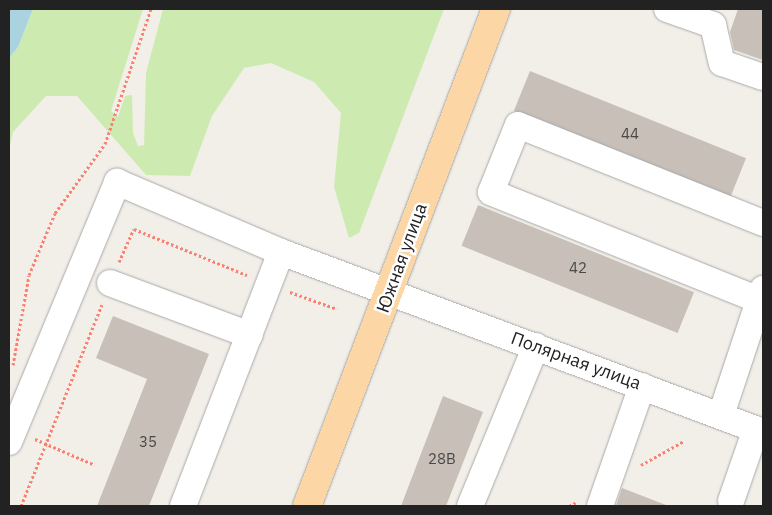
<!DOCTYPE html>
<html>
<head>
<meta charset="utf-8">
<style>
	body { margin:0 }
	#map { position:relative; width:772px; height:515px; overflow:hidden; background:#f2efe9; font-family:"IBM Plex Sans",sans-serif }
	div>[style] { position:absolute }
	[style*='--x'] { left:calc(var(--x)*1px); top:calc(var(--y)*1px); width:calc(var(--w)*1px); rotate:calc(var(--a)*1deg) }
	.grass>* { inset:0; background:#cdebb0 }
	.water>* { inset:0; background:#aad3df }
	.building>* { inset:0; background:#c7bfb8; transform-origin:0 0 }
	.path>* { height:3px; margin-top:-1.5px; transform-origin:0; background:repeating-linear-gradient(90deg,#fa8072 0 2.5px,transparent 0 5px) }
	.roads { filter:drop-shadow(0 0 1px #a9a9a9) drop-shadow(0 0 1px #a9a9a9) }
	.minor>* { height:26px; margin:-13px; padding:0 13px; transform-origin:13px; border-radius:13px; background:#fff }
	.major>* { height:28px; margin:-14px; padding:0 14px; transform-origin:14px; border-radius:14px; background:#fcd6a4 }
	span { translate:-50% -50%; white-space:nowrap; text-align:center; line-height:1.15; -webkit-text-stroke:5px #fff; paint-order:stroke }
	.number-label { font-size:15px; color:#4b4948 }
	.number-label span { -webkit-text-stroke-width:0 }
	.street-label { font-size:18px; color:#222 }
	.frame { position:absolute; inset:0; border:10px solid #222; pointer-events:none }
</style>
</head>
<body>
<div id="map">
	<div class="grass">
		<i style="clip-path:polygon(33px 9px,143px 9px,111px 111px,118px 117px,125px 96px,132px 95px,133px 133px,138px 146px,144px 145px,146px 73px,163px 9px,444px 9px,359px 233px,349px 238px,334px 187px,341px 113px,314px 82px,271px 63px,244px 68px,212px 116px,190px 176px,146px 175px,77px 96px,46px 96px,13px 132px,9px 151px,9px 58px,18px 47px)"></i>
	</div>
	<div class="water">
		<i style="clip-path:polygon(9px 9px,33px 9px,18px 47px,9px 58px)"></i>
	</div>
	<div class="building">
		<i style="clip-path:polygon(738px 9px,763px 9px,763px 60px,734px 50px,730px 32px)"></i>
		<i style="left:530px;top:71px;width:233px;height:43px;rotate:22deg"></i>
		<i style="left:478px;top:205px;width:233px;height:44px;rotate:22deg"></i>
		<i style="clip-path:polygon(113px 316px,209px 354px,149px 506px,97px 506px,147px 379px,96px 358px)"></i>
		<i style="clip-path:polygon(443px 396px,483px 412px,446px 506px,401px 506px)"></i>
		<i style="clip-path:polygon(622px 488px,666px 505px,666px 506px,616px 506px)"></i>
	</div>
	<div class="path">
		<i style="--x:119;--y:262;--w:36;--a:-66"></i>
		<i style="--x:134;--y:229;--w:122;--a:22.2"></i>
		<i style="--x:290;--y:292;--w:50;--a:19.9"></i>
		<i style="--x:13;--y:365;--w:91;--a:-79.9"></i>
		<i style="--x:29;--y:275;--w:67;--a:-67.2"></i>
		<i style="--x:55;--y:213;--w:85;--a:-54.1"></i>
		<i style="--x:105;--y:144;--w:143;--a:-71.2"></i>
		<i style="--x:35;--y:439;--w:65;--a:23.4"></i>
		<i style="--x:641;--y:465;--w:49;--a:-29.2"></i>
		<i style="--x:21;--y:506;--w:217;--a:-68.1"></i>
		<i style="--x:569;--y:506;--w:9;--a:-27"></i>
	</div>
	<div class="roads">
		<div class="minor">
			<i style="--x:667;--y:9;--w:49;--a:19.2"></i>
			<i style="--x:713;--y:25;--w:39;--a:77"></i>
			<i style="--x:722;--y:63;--w:43;--a:18.9"></i>
			<i style="--x:110;--y:283;--w:149;--a:20.4"></i>
			<i style="--x:759;--y:300;--w:289;--a:-158.1"></i>
			<i style="--x:491;--y:192;--w:72;--a:-68.1"></i>
			<i style="--x:518;--y:125;--w:264;--a:21.8"></i>
			<i style="--x:721;--y:415;--w:133;--a:-71.6"></i>
			<i style="--x:9;--y:442;--w:282;--a:-67.4"></i>
			<i style="--x:117;--y:182;--w:178;--a:23.1"></i>
			<i style="--x:281;--y:252;--w:515;--a:20.48"></i>
			<i style="--x:731;--y:501;--w:76;--a:-70.9"></i>
			<i style="--x:183;--y:506;--w:272;--a:-68.9"></i>
			<i style="--x:470;--y:506;--w:173;--a:-67.6"></i>
			<i style="--x:600;--y:506;--w:127;--a:-70.7"></i>
		</div>
		<div class="major">
			<i style="--x:307;--y:506;--w:532;--a:-69.18"></i>
		</div>
	</div>
	<div class="number-label">
		<span style="left:630px;top:134px">44</span>
		<span style="left:578px;top:268px">42</span>
		<span style="left:148px;top:442px">35</span>
		<span style="left:442px;top:459px">28В</span>
	</div>
	<div class="street-label">
		<span style="left:402px;top:258px;rotate:-70deg">Южная улица</span>
		<span style="left:576px;top:361px;rotate:20deg">Полярная улица</span>
	</div>
	<div class="frame"></div>
</div>
</body>
</html>
